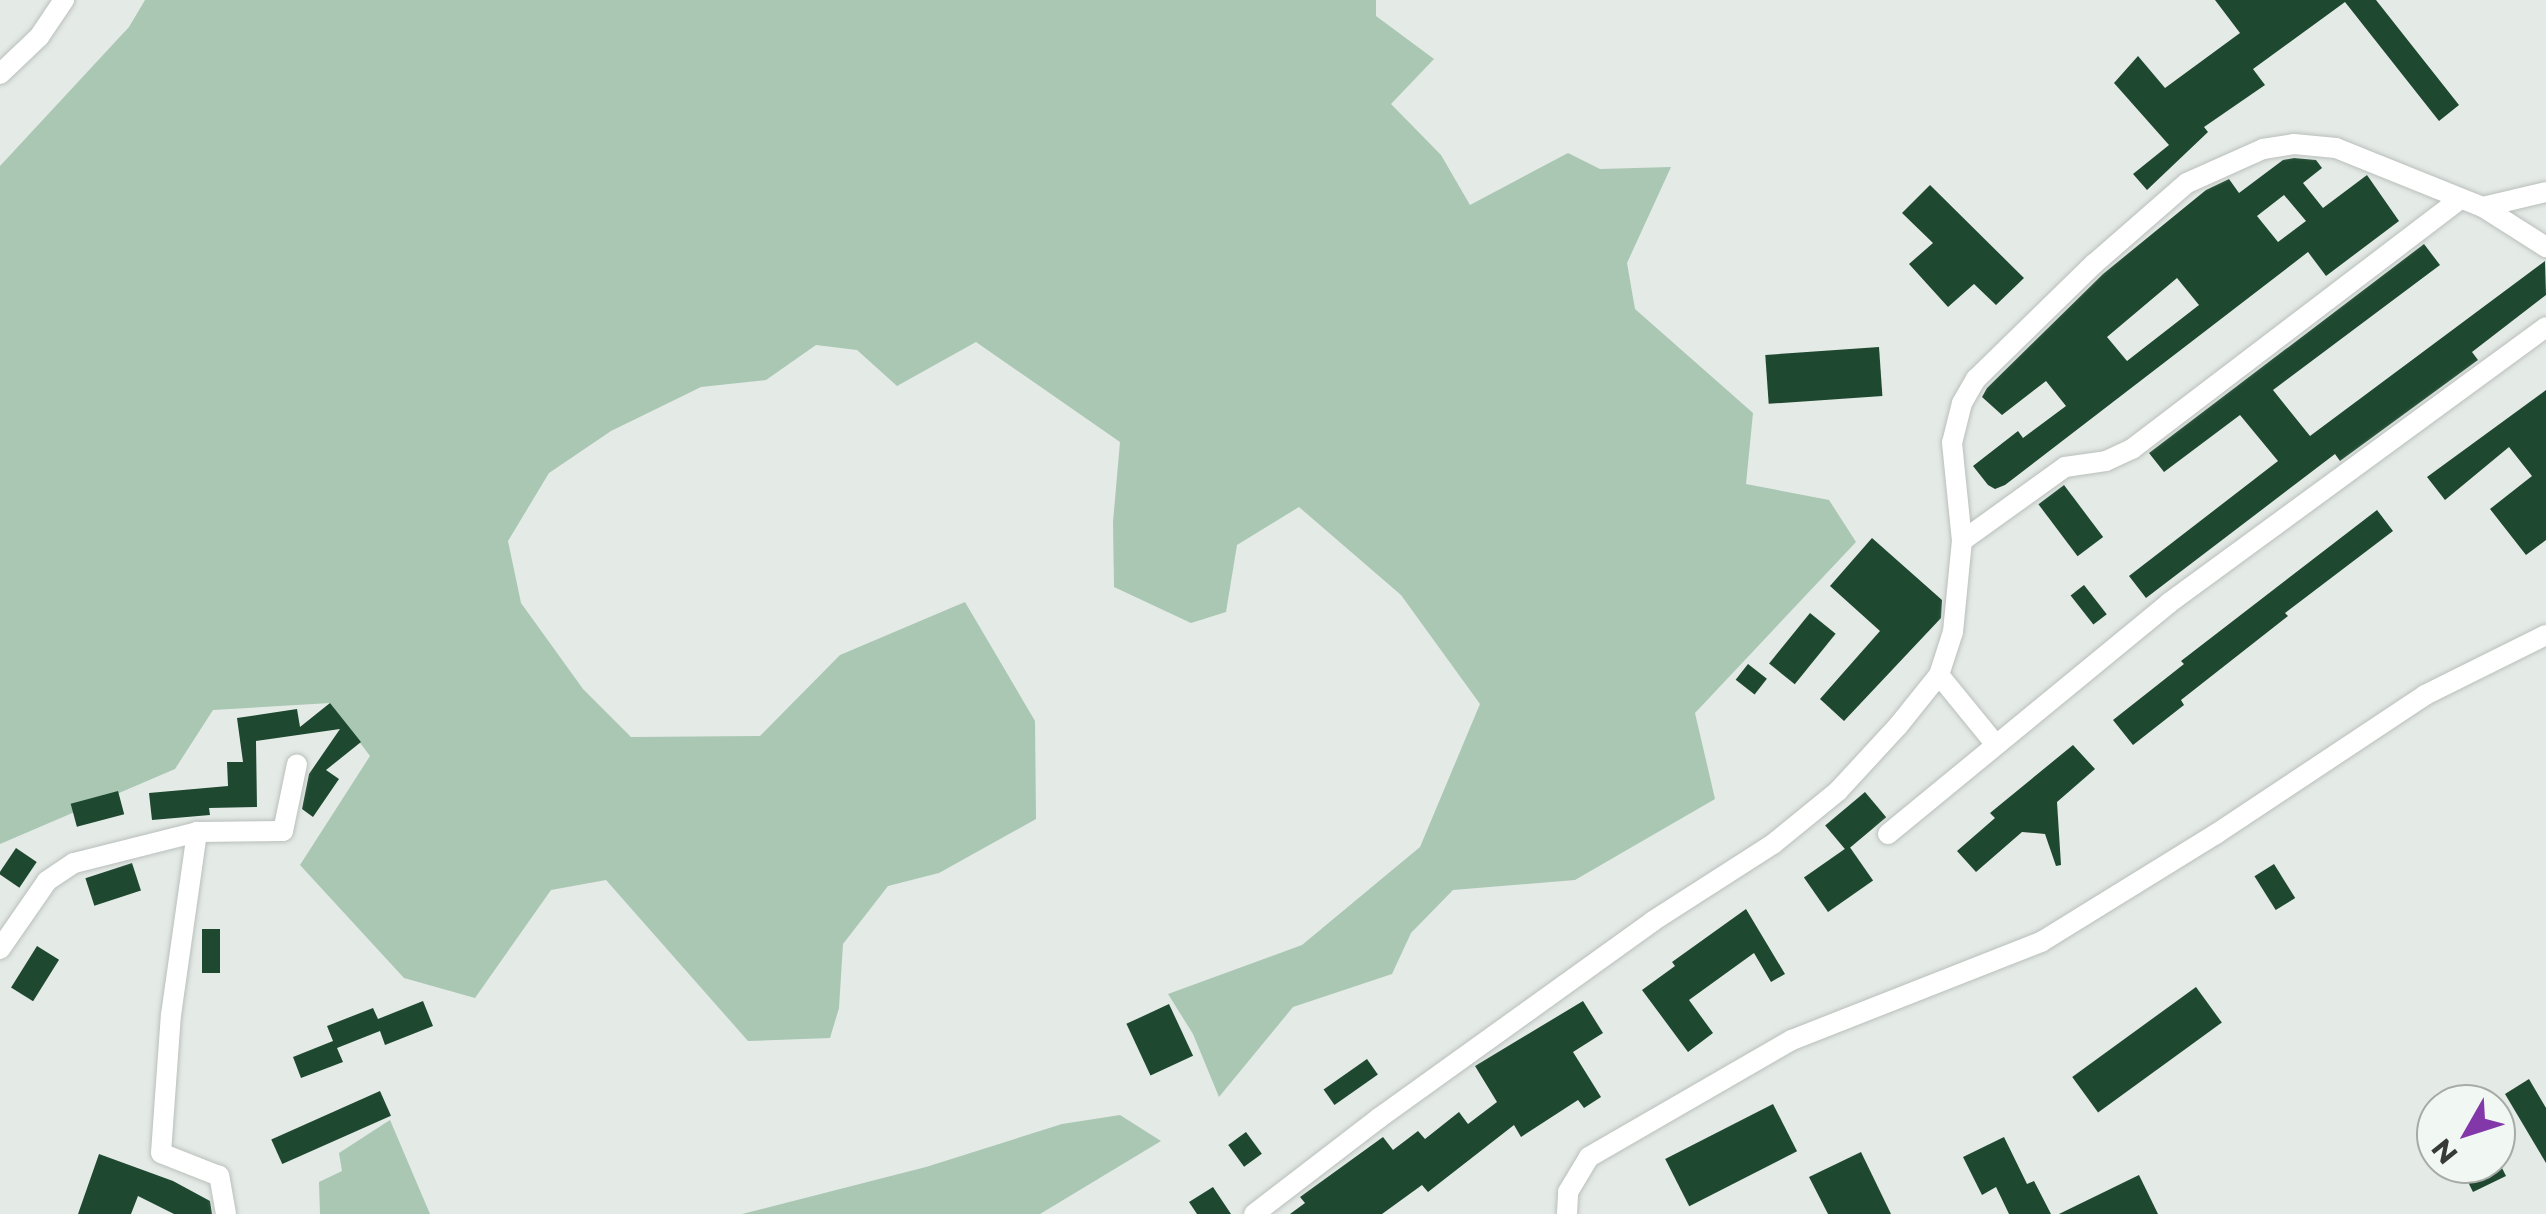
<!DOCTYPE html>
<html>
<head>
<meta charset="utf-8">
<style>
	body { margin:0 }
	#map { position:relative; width:2546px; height:1214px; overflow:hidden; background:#e4eae6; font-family:Montserrat,sans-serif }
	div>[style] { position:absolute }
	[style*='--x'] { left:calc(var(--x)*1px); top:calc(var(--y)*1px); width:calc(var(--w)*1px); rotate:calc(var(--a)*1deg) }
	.green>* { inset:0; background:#a9c7b3 }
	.building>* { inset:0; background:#1e4930; transform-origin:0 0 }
	.roads { filter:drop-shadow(0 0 2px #b9bfbb) drop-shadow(0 0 2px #b9bfbb) }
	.minor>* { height:20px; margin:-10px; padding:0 10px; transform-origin:10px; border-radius:10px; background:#fff }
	span { translate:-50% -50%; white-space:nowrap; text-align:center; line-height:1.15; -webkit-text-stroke:10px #f1f7f3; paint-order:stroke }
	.north { position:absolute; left:2416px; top:1084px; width:100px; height:100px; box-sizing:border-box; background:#f1f7f3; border:2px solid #a7aba8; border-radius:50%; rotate:231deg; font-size:28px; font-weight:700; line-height:40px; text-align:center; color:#383a38 }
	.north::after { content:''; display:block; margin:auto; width:35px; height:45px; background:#8338a9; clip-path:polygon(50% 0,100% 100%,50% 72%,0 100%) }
</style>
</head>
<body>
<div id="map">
	<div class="green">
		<i style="clip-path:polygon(145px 0,1376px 0,1376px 16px,1434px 59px,1391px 104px,1441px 155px,1470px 205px,1568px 153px,1600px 169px,1671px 167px,1627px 263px,1635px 309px,1753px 413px,1746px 484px,1829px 500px,1856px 542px,1695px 713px,1715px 799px,1575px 880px,1453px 890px,1411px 933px,1392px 974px,1293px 1007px,1219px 1097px,1193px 1034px,1168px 994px,1302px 945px,1420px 847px,1480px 704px,1401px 595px,1299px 507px,1237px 545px,1226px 612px,1191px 623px,1114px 587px,1113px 522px,1120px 442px,976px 342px,897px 386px,857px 350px,816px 345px,766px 380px,701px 387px,611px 431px,549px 473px,508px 541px,521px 603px,583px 689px,631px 737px,760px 736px,840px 655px,965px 602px,1035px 721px,1036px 819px,939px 873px,888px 886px,843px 944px,839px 1008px,830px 1038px,748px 1041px,606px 880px,551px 890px,475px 998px,404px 978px,300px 865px,370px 756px,330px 703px,213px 710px,175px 769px,0 844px,0 166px,129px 27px)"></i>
		<i style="clip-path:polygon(1120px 1115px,1161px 1141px,1040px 1214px,742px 1214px,926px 1167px,1062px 1124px)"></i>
		<i style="clip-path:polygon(390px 1120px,430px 1214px,320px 1214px,319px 1182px,342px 1171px,339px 1153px)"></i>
	</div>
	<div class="building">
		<i style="clip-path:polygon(2215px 0,2376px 0,2459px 105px,2439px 121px,2345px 2px,2253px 69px,2265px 85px,2204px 127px,2208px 132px,2147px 190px,2133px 174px,2169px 145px,2114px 83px,2138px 56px,2165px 88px,2240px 33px)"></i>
		<i style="clip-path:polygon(evenodd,2294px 158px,2316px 160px,2322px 168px,2303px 183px,2323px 208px,2367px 175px,2399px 221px,2326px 276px,2308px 252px,2005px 485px,1995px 489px,1988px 485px,1973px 466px,2018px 431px,2023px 438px,2066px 406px,2046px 381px,2002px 415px,1982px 397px,1987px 388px,2103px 274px,2206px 190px,2229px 179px,2239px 193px,2283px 160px,2294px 158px,2284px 195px,2306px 221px,2278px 242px,2257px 216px,2284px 195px,2294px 158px,2177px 278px,2199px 305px,2127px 361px,2107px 337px,2177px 278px)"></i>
		<i style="clip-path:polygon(1930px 185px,2024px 278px,1996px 305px,1974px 284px,1948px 307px,1909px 264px,1933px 243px,1902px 213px)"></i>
		<i style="clip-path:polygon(2424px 244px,2440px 265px,2273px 390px,2310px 436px,2545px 261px,2546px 295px,2472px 352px,2478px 360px,2340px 461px,2335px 454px,2146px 598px,2129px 576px,2278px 461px,2240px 415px,2164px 472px,2149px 453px)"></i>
		<i style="left:1879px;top:347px;width:49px;height:114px;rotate:86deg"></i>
		<i style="clip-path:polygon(2546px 390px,2546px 540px,2526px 555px,2490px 509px,2532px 476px,2509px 447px,2445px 500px,2427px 477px)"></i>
		<i style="left:2064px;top:485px;width:65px;height:32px;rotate:53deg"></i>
		<i style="clip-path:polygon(2377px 510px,2393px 531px,2285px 613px,2288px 616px,2181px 700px,2184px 705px,2133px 745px,2113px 720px,2184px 664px,2181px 661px)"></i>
		<i style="clip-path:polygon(1872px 538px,1942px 600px,1941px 618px,1844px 721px,1820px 699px,1880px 631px,1830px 586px)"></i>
		<i style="left:2084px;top:585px;width:37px;height:17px;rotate:52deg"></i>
		<i style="left:1810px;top:613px;width:33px;height:65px;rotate:39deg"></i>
		<i style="left:1748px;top:664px;width:24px;height:20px;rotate:38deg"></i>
		<i style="clip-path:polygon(330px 703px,361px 742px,326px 770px,339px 779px,313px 817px,302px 809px,309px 774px,340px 729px,256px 741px,257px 807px,209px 808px,210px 815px,152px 820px,149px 793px,228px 786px,227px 762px,243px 762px,237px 718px,297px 709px,300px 727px)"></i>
		<i style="clip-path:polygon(2073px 745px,2095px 769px,2057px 802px,2061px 865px,2056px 866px,2045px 834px,2022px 832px,1976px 872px,1957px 851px,1995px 818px,1990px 813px)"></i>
		<i style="left:118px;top:791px;width:24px;height:49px;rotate:75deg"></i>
		<i style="left:1865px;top:792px;width:33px;height:52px;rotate:50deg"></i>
		<i style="left:1849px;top:846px;width:42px;height:55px;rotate:55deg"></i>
		<i style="left:16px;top:848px;width:25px;height:31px;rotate:34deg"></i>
		<i style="left:132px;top:863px;width:29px;height:49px;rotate:72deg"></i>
		<i style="left:2274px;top:864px;width:40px;height:23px;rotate:58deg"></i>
		<i style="clip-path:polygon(1746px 909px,1785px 974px,1771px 982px,1754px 953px,1689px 1000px,1713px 1033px,1688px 1052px,1642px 990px,1675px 966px,1672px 962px)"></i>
		<i style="left:202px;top:929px;width:18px;height:44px"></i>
		<i style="left:37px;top:946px;width:26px;height:49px;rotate:32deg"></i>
		<i style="left:2196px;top:987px;width:44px;height:153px;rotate:54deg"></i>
		<i style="clip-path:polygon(423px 1001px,433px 1026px,385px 1045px,380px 1031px,337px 1048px,343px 1062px,301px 1078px,293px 1057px,333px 1041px,327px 1026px,373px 1008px,378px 1019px)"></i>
		<i style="clip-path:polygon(1583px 1001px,1603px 1033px,1573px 1052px,1601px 1097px,1584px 1108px,1578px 1100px,1521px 1137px,1514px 1125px,1428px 1192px,1422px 1185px,1382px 1214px,1290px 1214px,1305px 1203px,1300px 1197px,1383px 1137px,1393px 1150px,1418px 1131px,1425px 1139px,1459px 1112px,1468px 1124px,1497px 1102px,1475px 1066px)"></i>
		<i style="left:1169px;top:1004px;width:57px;height:47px;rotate:65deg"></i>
		<i style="left:1367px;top:1059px;width:19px;height:53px;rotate:55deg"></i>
		<i style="clip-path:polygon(2529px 1079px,2546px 1108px,2546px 1163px,2505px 1094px)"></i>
		<i style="left:380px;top:1091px;width:27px;height:119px;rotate:66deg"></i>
		<i style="left:1773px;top:1104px;width:53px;height:121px;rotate:63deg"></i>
		<i style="left:1246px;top:1132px;width:27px;height:22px;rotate:54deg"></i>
		<i style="clip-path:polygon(2004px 1137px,2027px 1184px,2034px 1181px,2051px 1214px,2009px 1214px,1996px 1187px,1982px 1195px,1963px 1157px)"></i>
		<i style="clip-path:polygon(1861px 1152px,1891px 1214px,1828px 1214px,1809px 1177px)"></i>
		<i style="clip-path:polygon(99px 1154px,173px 1181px,210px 1201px,212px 1214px,174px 1214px,138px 1196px,131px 1214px,78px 1214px)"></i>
		<i style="clip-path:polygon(2459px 1164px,2500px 1164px,2506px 1176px,2473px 1192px)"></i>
		<i style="clip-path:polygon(2139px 1175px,2158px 1214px,2059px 1214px)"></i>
		<i style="clip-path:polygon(1213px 1187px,1231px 1214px,1197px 1214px,1189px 1202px)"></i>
	</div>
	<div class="roads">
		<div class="minor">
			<i style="--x:0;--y:74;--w:54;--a:-43.5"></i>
			<i style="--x:39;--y:37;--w:45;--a:-56"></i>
			<i style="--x:2483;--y:207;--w:65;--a:-13.4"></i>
			<i style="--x:1962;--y:541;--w:127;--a:-35.7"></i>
			<i style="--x:2065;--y:467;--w:41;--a:-8.3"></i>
			<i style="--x:2106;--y:461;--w:29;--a:-25"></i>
			<i style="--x:2132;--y:449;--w:412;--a:-37.3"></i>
			<i style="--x:1939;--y:675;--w:90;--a:50.8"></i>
			<i style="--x:1888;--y:834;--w:364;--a:-39.4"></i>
			<i style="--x:2169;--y:603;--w:467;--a:-36.2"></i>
			<i style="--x:0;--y:949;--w:83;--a:-55.3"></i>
			<i style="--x:47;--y:881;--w:32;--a:-34"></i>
			<i style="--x:74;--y:863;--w:127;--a:-14.1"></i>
			<i style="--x:226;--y:1214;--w:39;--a:-100"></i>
			<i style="--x:219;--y:1176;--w:62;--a:-158.4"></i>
			<i style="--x:161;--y:1153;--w:138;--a:-85.9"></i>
			<i style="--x:171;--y:1015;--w:185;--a:-81.9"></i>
			<i style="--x:197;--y:832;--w:86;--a:-0.7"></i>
			<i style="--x:283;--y:831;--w:68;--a:-78.2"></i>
			<i style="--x:1254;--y:1214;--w:158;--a:-37.5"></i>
			<i style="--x:1379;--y:1118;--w:337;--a:-35.7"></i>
			<i style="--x:1653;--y:921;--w:143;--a:-32.7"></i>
			<i style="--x:1773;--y:844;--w:84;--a:-39.2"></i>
			<i style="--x:1838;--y:791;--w:88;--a:-47.3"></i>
			<i style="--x:1898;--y:726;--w:65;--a:-51.2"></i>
			<i style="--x:1939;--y:675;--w:45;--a:-72"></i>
			<i style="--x:1953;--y:632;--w:91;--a:-84.4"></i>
			<i style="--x:1962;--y:541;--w:99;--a:-95.8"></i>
			<i style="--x:1952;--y:443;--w:41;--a:-76"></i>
			<i style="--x:1962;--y:403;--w:28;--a:-60"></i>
			<i style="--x:1976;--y:379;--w:165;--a:-44.3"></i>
			<i style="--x:2094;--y:264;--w:123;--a:-41.1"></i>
			<i style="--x:2187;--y:183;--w:83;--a:-24.1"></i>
			<i style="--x:2263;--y:149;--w:31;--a:-9"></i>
			<i style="--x:2294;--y:144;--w:42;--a:5.4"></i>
			<i style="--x:2336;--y:148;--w:158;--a:21.9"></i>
			<i style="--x:2483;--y:207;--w:75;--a:32.4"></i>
			<i style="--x:1567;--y:1214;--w:22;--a:-87"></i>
			<i style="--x:1568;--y:1192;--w:41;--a:-59"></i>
			<i style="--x:1589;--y:1157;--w:234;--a:-30"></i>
			<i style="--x:1792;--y:1040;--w:268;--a:-21.5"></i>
			<i style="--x:2041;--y:942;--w:206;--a:-31.7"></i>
			<i style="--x:2216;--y:834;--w:251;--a:-33.6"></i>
			<i style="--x:2425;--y:695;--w:135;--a:-26.4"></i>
		</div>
	</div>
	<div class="north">N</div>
</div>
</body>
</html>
